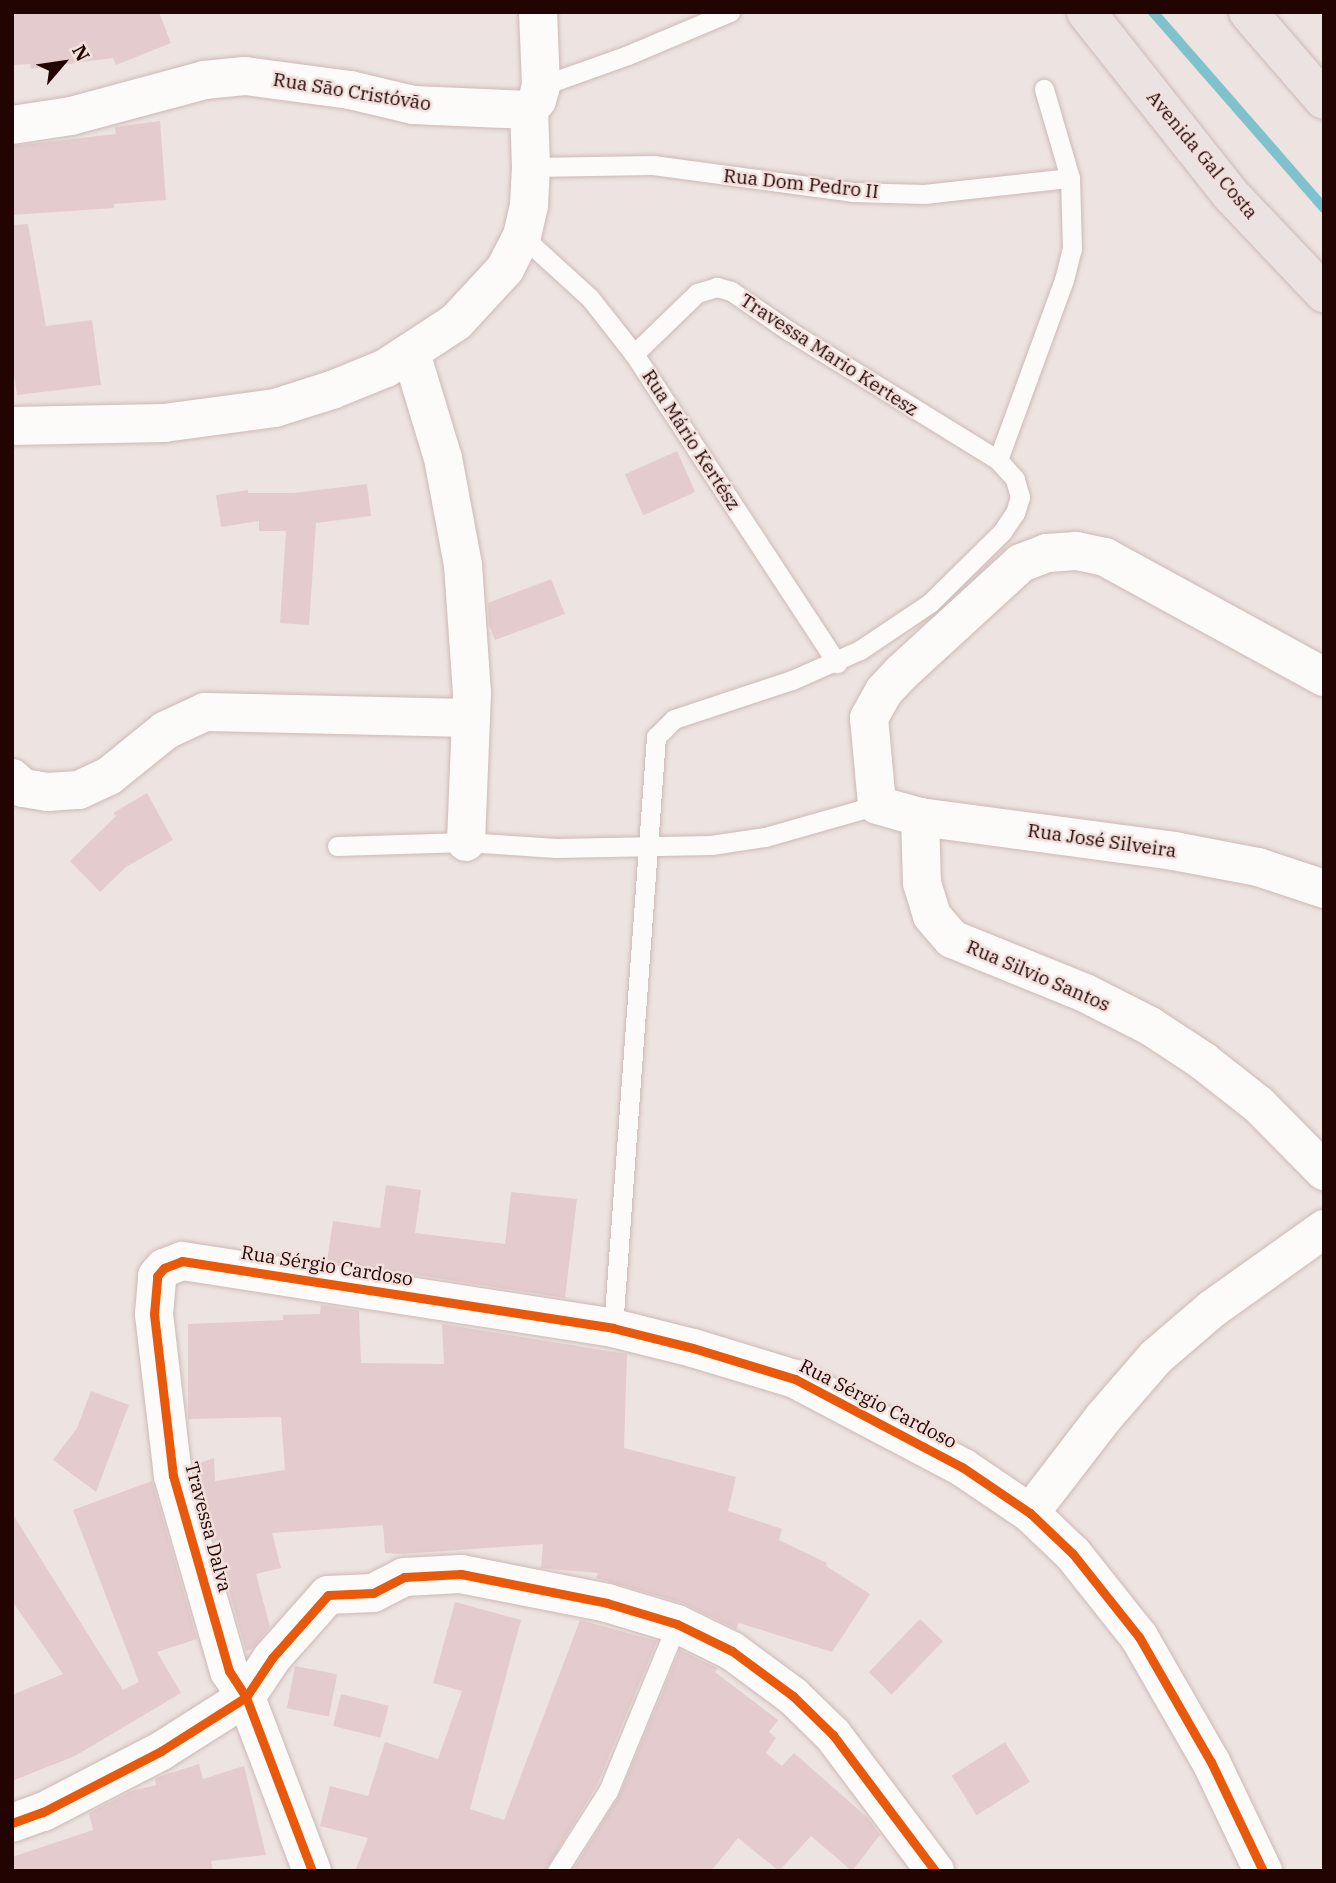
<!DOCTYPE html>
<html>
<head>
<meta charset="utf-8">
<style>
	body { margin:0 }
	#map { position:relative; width:1336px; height:1883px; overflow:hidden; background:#ede4e1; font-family:"IBM Plex Serif",serif }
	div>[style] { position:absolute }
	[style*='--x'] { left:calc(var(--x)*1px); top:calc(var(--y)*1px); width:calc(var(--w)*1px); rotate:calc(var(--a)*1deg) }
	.stream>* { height:10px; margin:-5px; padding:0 5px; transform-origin:5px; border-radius:5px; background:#7fc2cd }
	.building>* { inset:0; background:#e4ccce; transform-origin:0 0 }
	.roads { filter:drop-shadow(0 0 2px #cdb9b5) drop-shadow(0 0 2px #cdb9b5) }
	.lane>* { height:19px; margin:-9.5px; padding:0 9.5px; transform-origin:9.5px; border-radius:9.5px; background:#fcfbfa }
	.street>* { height:38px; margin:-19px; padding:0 19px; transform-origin:19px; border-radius:19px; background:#fcfbfa }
	.primary>* { height:38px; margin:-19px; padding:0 19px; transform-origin:19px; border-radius:19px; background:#ebe3e2 }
	.cycleway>* { height:9px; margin:-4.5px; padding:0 4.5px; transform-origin:4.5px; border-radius:4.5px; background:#e8590c }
	span { translate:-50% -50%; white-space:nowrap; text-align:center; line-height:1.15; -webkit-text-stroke:5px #f2e0dc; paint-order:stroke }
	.street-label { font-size:19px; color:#220503 }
	.frame { position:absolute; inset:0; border:14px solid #220503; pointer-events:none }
	.north { position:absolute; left:28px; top:28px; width:70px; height:70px; -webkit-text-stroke:5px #f2e0dc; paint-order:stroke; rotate:61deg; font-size:19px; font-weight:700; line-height:28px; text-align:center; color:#220503 }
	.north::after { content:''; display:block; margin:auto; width:24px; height:32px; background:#220503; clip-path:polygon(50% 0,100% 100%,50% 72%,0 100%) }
</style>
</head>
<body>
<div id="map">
	<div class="stream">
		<i style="--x:1153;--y:12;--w:260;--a:48.9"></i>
	</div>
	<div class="building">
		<i style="clip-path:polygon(12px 12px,159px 12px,171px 43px,116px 65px,113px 58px,31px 69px,30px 64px,12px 65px)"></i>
		<i style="clip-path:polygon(160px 121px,166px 200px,114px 204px,114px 208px,12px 215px,12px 146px,116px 134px,115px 127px)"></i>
		<i style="clip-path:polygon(28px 224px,46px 326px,92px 320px,101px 385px,17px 395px,12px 360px,12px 225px)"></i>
		<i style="left:677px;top:451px;width:45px;height:57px;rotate:66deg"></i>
		<i style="clip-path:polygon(367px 484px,371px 516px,316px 523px,309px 625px,280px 623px,286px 531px,259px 531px,259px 521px,221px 527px,216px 495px,248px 490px,248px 493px,293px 493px)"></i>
		<i style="clip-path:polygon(551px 579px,565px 614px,495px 640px,489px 625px,488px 603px)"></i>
		<i style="clip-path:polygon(147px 793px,173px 840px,126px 867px,100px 892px,70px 861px,116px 816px,113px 813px)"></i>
		<i style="clip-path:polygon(386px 1185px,421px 1190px,415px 1233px,505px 1244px,511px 1192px,577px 1199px,565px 1298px,327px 1261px,333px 1221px,380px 1228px)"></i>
		<i style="clip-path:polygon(321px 1305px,359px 1311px,361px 1363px,444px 1364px,442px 1324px,627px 1354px,624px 1448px,736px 1477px,728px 1511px,782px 1529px,779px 1540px,827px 1563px,826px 1566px,870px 1594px,832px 1652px,739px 1623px,736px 1629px,683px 1603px,596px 1578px,598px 1573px,541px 1568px,543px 1544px,403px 1554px,385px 1553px,383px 1525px,272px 1533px,281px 1568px,256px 1574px,270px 1627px,252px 1649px,246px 1651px,194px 1465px,214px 1458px,215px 1481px,285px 1470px,281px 1417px,188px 1419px,188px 1324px,283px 1320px,283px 1315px,320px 1314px)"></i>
		<i style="clip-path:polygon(91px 1391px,129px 1405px,96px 1492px,53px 1460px,77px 1428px)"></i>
		<i style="clip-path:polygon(152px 1481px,197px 1639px,157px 1652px,181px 1693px,75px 1756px,12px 1781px,12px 1695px,63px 1674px,12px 1601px,12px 1513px,123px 1690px,139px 1682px,73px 1510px)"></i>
		<i style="clip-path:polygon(455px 1602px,521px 1620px,470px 1809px,504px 1820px,580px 1620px,657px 1641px,597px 1785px,545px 1871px,355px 1871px,368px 1838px,320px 1826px,330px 1786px,368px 1796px,385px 1742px,438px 1759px,462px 1691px,433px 1683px)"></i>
		<i style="left:920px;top:1619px;width:32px;height:74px;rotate:44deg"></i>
		<i style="clip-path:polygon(680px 1650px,717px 1668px,715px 1672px,778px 1720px,769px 1732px,776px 1738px,766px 1753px,782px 1766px,794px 1753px,868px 1818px,880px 1835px,852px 1871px,811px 1836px,779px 1871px,738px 1838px,711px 1871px,572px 1871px,619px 1796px)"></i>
		<i style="left:295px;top:1666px;width:43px;height:43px;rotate:11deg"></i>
		<i style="left:341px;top:1694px;width:49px;height:33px;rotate:14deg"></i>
		<i style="left:1005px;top:1742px;width:47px;height:63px;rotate:58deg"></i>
		<i style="clip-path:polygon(199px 1764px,203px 1779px,244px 1766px,266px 1855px,211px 1861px,213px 1871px,12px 1871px,12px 1857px,93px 1830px,89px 1813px,132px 1791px,156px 1785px,155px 1779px,161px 1776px)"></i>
	</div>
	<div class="roads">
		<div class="lane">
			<i style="--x:541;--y:86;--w:92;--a:-19.6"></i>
			<i style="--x:628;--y:55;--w:111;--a:-22.9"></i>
			<i style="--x:531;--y:167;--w:122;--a:-0.9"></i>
			<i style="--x:653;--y:165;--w:201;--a:7.7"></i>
			<i style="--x:852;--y:192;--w:72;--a:1.6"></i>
			<i style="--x:924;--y:194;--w:147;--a:-6.3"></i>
			<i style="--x:522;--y:236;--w:92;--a:42.4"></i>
			<i style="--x:590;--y:298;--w:71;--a:51.8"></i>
			<i style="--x:634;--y:354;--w:370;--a:56.7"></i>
			<i style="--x:998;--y:460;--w:192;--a:-69.9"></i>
			<i style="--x:1064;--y:280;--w:32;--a:-76"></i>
			<i style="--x:1072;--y:249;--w:71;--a:-91.6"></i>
			<i style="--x:1070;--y:178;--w:93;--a:-106.3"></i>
			<i style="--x:337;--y:846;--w:129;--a:-1.8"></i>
			<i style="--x:466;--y:842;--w:90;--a:3.8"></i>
			<i style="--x:556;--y:848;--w:155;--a:-1.1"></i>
			<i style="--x:711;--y:845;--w:55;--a:-8.4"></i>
			<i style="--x:765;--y:837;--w:116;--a:-15.9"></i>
			<i style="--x:613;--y:1328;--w:593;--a:-85.84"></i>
			<i style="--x:656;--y:737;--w:25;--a:-45"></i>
			<i style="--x:674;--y:719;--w:124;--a:-18.3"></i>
			<i style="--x:792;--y:680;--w:74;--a:-23.8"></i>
			<i style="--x:860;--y:650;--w:84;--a:-33.9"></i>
			<i style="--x:930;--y:603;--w:101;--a:-44.6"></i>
			<i style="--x:1002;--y:532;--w:23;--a:-56"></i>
			<i style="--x:1015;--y:513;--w:17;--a:-73"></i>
			<i style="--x:1020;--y:497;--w:19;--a:-106"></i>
			<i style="--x:1015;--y:479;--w:25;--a:-132"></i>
			<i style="--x:998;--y:460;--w:246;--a:-148.3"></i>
			<i style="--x:789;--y:331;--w:70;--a:-145.4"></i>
			<i style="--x:731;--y:291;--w:15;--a:-164"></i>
			<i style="--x:717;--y:287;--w:21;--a:163"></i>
			<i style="--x:697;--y:293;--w:88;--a:135.9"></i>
			<i style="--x:557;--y:1871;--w:95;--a:-57.5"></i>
			<i style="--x:608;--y:1791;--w:181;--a:-67.6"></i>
		</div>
		<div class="street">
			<i style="--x:12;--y:125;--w:60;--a:-8.7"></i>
			<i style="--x:71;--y:116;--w:138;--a:-15.1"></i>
			<i style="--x:204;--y:80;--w:41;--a:-5.6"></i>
			<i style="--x:245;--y:76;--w:106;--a:7.6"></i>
			<i style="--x:350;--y:90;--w:65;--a:13.4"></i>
			<i style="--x:413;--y:105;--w:116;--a:2.5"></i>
			<i style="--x:411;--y:353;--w:110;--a:73.1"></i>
			<i style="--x:443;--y:458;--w:109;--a:79.4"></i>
			<i style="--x:463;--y:565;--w:128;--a:86"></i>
			<i style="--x:472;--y:693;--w:149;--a:92.3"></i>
			<i style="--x:12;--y:426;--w:152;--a:-1.1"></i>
			<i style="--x:164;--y:423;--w:112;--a:-7.7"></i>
			<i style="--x:275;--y:408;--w:60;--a:-17.5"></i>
			<i style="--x:332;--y:390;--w:58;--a:-22.2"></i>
			<i style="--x:386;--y:368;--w:84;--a:-33.3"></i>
			<i style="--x:456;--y:322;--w:72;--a:-47.2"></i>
			<i style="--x:505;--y:269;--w:37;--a:-63"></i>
			<i style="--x:522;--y:236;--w:32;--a:-77"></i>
			<i style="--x:529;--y:205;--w:38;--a:-87"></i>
			<i style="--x:531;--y:167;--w:57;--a:-92"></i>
			<i style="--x:529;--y:110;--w:13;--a:-51"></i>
			<i style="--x:537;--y:100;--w:15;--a:-74"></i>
			<i style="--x:541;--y:86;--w:74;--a:-92.3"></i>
			<i style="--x:1324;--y:677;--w:250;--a:-151.3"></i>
			<i style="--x:1105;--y:557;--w:30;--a:-168"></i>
			<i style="--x:1076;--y:551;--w:29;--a:176"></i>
			<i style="--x:1047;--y:553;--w:28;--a:159"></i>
			<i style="--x:1021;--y:563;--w:163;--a:137.5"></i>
			<i style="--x:901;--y:673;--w:25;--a:133"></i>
			<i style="--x:884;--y:691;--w:31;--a:119"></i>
			<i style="--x:869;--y:718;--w:87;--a:84.7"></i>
			<i style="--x:877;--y:805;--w:45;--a:15.6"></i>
			<i style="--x:920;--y:817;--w:256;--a:7.6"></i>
			<i style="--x:1174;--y:851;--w:86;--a:10.8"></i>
			<i style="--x:1258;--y:867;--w:70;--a:18.4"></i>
			<i style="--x:12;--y:778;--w:15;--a:42"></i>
			<i style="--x:23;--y:788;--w:25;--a:9"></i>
			<i style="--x:48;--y:792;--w:31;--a:-4"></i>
			<i style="--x:79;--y:790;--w:33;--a:-25"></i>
			<i style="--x:109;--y:776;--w:73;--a:-38.9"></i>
			<i style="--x:166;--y:730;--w:43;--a:-24.8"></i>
			<i style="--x:205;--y:712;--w:266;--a:1.3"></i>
			<i style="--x:920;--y:817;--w:66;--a:88.3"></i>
			<i style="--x:922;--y:883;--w:34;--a:73"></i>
			<i style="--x:932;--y:916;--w:30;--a:49"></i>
			<i style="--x:952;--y:939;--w:144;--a:22.1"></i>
			<i style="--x:1085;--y:993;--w:73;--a:26.9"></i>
			<i style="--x:1150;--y:1026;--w:64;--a:33.4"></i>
			<i style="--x:1203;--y:1061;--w:71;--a:38.2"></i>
			<i style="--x:1259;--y:1105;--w:93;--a:45.4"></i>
			<i style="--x:1030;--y:1513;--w:121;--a:-52.4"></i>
			<i style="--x:1104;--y:1417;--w:79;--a:-49.1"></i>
			<i style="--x:1156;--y:1357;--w:74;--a:-40.6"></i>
			<i style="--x:1212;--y:1309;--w:138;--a:-35.5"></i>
			<i style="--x:12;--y:1823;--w:33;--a:-20"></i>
			<i style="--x:43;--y:1812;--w:133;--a:-27.3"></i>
			<i style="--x:161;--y:1751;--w:101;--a:-32.4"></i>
			<i style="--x:246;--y:1697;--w:47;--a:-56.3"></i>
			<i style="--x:272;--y:1658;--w:84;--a:-48.4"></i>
			<i style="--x:328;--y:1595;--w:45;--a:-2.5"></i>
			<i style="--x:373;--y:1593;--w:35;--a:-27"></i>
			<i style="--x:404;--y:1577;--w:57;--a:-3"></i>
			<i style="--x:461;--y:1574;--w:149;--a:11.2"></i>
			<i style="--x:607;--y:1603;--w:73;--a:16.7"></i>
			<i style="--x:677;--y:1624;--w:61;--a:26.1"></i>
			<i style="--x:732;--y:1651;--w:76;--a:36.4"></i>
			<i style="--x:793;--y:1696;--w:56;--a:44.3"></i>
			<i style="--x:833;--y:1735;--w:170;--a:53.1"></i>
			<i style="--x:312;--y:1871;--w:186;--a:-110.8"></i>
			<i style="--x:246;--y:1697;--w:31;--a:-123"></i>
			<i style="--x:229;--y:1671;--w:203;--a:-106"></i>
			<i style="--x:173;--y:1476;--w:163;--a:-96.7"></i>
			<i style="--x:154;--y:1314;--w:38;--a:-85"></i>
			<i style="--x:157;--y:1276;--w:11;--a:-49"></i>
			<i style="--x:164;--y:1268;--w:19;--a:-21"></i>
			<i style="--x:182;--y:1261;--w:436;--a:8.8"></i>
			<i style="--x:613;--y:1328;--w:82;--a:14"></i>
			<i style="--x:693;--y:1348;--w:107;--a:16.9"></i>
			<i style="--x:795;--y:1379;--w:189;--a:27.8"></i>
			<i style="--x:962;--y:1467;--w:82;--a:34.1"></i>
			<i style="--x:1030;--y:1513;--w:59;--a:43.6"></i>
			<i style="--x:1073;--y:1554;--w:106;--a:51.5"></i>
			<i style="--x:1139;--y:1637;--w:144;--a:60.1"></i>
			<i style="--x:1211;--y:1762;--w:121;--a:64.5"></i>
		</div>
		<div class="primary">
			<i style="--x:1086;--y:12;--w:232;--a:51.6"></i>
			<i style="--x:1230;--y:194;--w:137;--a:46.5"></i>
			<i style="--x:1248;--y:12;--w:116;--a:49.2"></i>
		</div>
	</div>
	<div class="cycleway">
		<i style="--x:12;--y:1823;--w:33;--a:-20"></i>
		<i style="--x:43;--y:1812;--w:133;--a:-27.3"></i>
		<i style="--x:161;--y:1751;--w:101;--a:-32.4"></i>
		<i style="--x:246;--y:1697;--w:47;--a:-56.3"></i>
		<i style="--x:272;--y:1658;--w:84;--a:-48.4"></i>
		<i style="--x:328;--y:1595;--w:45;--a:-2.5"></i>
		<i style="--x:373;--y:1593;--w:35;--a:-27"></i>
		<i style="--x:404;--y:1577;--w:57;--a:-3"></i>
		<i style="--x:461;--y:1574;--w:149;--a:11.2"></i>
		<i style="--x:607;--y:1603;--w:73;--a:16.7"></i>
		<i style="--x:677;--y:1624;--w:61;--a:26.1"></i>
		<i style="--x:732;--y:1651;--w:76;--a:36.4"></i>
		<i style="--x:793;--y:1696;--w:56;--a:44.3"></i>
		<i style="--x:833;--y:1735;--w:170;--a:53.1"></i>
		<i style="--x:312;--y:1871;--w:186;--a:-110.8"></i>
		<i style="--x:246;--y:1697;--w:31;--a:-123"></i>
		<i style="--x:229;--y:1671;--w:203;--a:-106"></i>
		<i style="--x:173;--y:1476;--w:163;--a:-96.7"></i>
		<i style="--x:154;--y:1314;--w:38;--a:-85"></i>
		<i style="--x:157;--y:1276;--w:11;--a:-49"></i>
		<i style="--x:164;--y:1268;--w:19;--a:-21"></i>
		<i style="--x:182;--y:1261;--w:436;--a:8.8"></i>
		<i style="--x:613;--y:1328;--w:82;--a:14"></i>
		<i style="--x:693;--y:1348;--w:107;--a:16.9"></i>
		<i style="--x:795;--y:1379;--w:189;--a:27.8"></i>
		<i style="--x:962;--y:1467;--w:82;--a:34.1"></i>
		<i style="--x:1030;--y:1513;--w:59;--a:43.6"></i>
		<i style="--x:1073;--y:1554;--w:106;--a:51.5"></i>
		<i style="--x:1139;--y:1637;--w:144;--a:60.1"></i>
		<i style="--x:1211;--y:1762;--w:121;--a:64.5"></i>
	</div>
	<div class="street-label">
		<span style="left:352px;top:92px;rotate:9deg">Rua São Cristóvão</span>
		<span style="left:1202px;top:155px;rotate:50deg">Avenida Gal Costa</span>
		<span style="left:801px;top:184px;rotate:6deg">Rua Dom Pedro II</span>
		<span style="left:829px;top:355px;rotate:33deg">Travessa Mario Kertesz</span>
		<span style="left:691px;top:440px;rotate:57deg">Rua Mário Kertész</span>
		<span style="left:1102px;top:841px;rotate:8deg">Rua José Silveira</span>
		<span style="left:1038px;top:976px;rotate:23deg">Rua Silvio Santos</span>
		<span style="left:327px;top:1266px;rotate:9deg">Rua Sérgio Cardoso</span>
		<span style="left:878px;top:1404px;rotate:27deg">Rua Sérgio Cardoso</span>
		<span style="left:208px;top:1527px;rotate:75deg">Travessa Dalva</span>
	</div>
	<div class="frame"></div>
	<div class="north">N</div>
</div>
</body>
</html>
